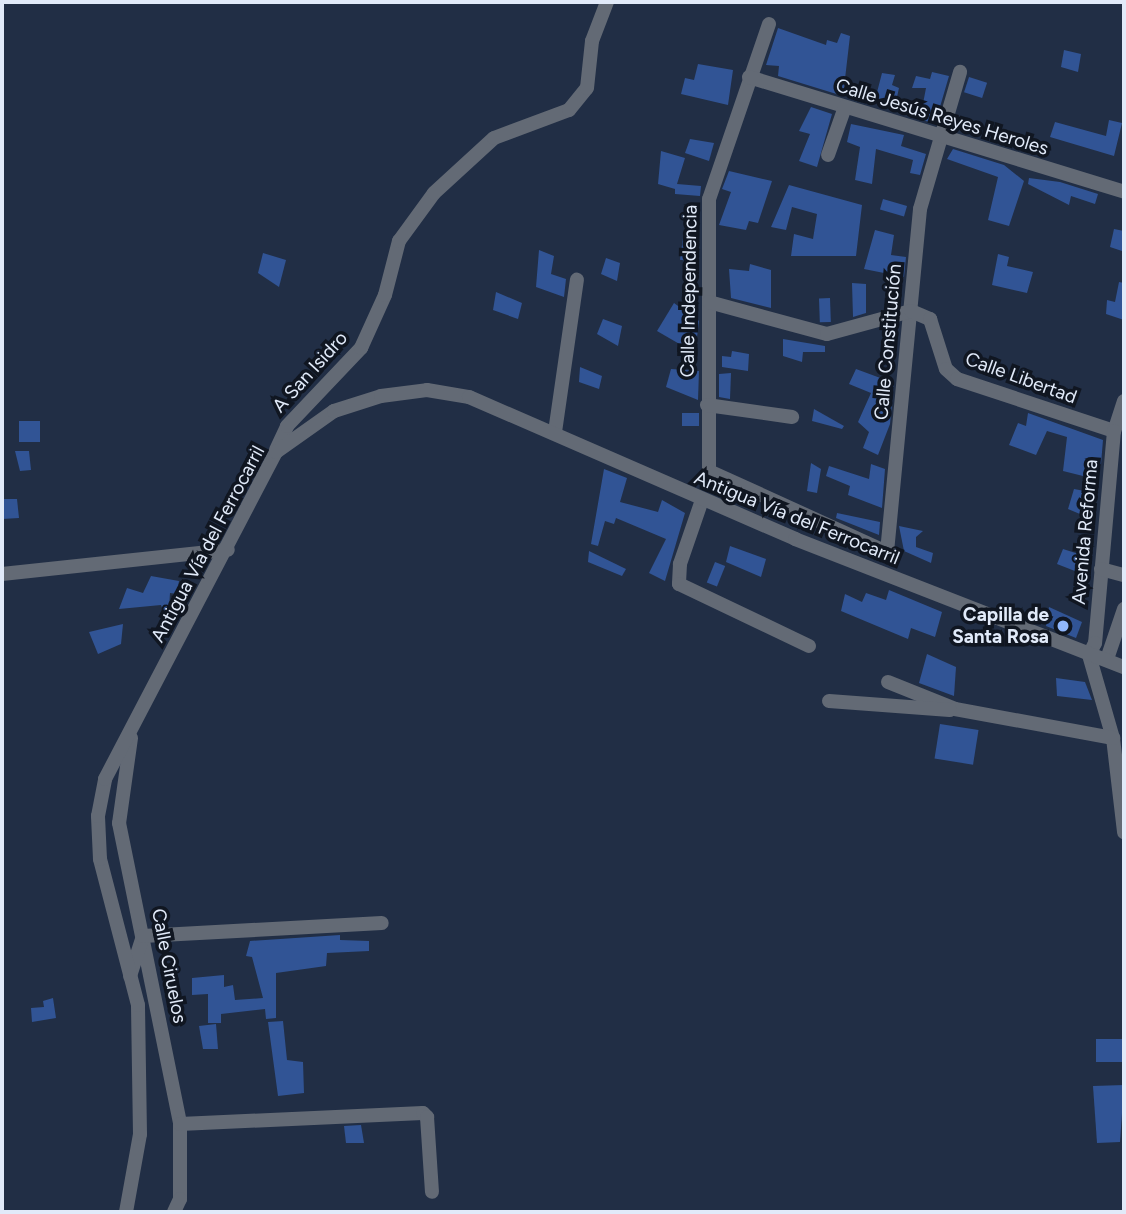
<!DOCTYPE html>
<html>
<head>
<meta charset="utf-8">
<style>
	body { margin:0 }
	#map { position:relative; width:1126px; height:1214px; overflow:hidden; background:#212e45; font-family:Figtree,sans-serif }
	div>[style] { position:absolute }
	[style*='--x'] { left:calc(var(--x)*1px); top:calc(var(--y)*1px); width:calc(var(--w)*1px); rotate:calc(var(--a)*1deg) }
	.building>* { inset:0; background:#315495; transform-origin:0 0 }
	.minor>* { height:14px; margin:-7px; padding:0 7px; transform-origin:7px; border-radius:7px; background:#636a75 }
	.dots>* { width:19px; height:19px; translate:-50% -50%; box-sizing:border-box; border:4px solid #101621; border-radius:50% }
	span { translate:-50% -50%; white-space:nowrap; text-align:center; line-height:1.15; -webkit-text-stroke:7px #101621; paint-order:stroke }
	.street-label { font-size:19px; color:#e1eaf9 }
	.poi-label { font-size:19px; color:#e1eaf9; font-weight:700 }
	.right { translate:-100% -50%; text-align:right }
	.frame { position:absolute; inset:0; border:4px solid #e1eaf9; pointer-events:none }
</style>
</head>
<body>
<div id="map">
	<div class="building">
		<i style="clip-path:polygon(778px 28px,826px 45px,827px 40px,837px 43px,841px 33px,850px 36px,843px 96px,778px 76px,779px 66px,766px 65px)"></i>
		<i style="clip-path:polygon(1064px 50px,1081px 54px,1078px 72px,1061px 67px)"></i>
		<i style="clip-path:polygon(698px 64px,733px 70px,728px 105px,681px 94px,685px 78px,694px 80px)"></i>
		<i style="clip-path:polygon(932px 72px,949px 76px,935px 124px,920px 119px,926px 88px,912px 88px,916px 76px,930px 79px)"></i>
		<i style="clip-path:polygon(882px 73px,895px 75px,892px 85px,899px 88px,895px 106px,875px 100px)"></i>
		<i style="left:969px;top:77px;width:19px;height:16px;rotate:18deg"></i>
		<i style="clip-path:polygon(811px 107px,832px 114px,817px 167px,799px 161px,810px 134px,799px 131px)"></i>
		<i style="clip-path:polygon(1109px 120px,1122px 123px,1114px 156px,1050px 137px,1055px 122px,1106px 136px)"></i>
		<i style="clip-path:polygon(851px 124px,904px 135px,901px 146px,926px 154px,920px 175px,910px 173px,913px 160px,876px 149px,872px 184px,855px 180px,860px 147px,847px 142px)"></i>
		<i style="clip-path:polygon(690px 139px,714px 143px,709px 161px,685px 153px)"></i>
		<i style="clip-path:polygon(953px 149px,1004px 165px,1024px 181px,1009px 226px,988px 220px,998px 177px,947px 159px)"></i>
		<i style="clip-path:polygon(661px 151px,685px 158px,677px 184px,701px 186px,700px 196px,675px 194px,675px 189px,658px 184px)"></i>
		<i style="clip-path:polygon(729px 171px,772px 181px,758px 223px,749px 221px,746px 230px,719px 225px,731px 192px,722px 189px)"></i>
		<i style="clip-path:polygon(1029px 178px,1060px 182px,1098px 194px,1095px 204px,1071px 196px,1069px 205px,1028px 184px)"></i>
		<i style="clip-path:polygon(789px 185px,862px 205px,856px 256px,791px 256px,794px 234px,813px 239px,817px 214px,792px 207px,786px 230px,771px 227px)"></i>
		<i style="left:883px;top:199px;width:25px;height:11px;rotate:16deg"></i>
		<i style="clip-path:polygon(1114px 229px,1124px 231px,1122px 251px,1110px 247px)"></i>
		<i style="clip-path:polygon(875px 230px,894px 235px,891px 255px,906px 257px,904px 277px,864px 269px)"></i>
		<i style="left:683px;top:238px;width:15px;height:22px;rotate:8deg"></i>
		<i style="clip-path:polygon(539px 250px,554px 256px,551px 274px,566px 279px,564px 297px,536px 287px)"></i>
		<i style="clip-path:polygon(263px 253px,286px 260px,279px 287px,258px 273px)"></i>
		<i style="clip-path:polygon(998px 254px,1009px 257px,1007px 266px,1033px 272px,1027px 293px,992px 285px)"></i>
		<i style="clip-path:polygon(606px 258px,620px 263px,617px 281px,601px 274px)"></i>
		<i style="clip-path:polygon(750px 264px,771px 270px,771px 308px,731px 298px,729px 269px,749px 271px)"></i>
		<i style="clip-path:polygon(1119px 282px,1124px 283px,1124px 320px,1106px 314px,1107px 300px,1115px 302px)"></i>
		<i style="clip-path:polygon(852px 283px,866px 284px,866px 313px,853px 317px)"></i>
		<i style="clip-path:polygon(496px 292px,522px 303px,518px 319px,493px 310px)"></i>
		<i style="left:830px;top:298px;width:24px;height:11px;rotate:88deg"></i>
		<i style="clip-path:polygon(674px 303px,699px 321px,695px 353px,657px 331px)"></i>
		<i style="clip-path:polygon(603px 319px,622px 326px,618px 346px,597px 334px)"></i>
		<i style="clip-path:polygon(783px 339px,825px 346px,825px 352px,803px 352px,802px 362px,783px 356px)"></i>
		<i style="clip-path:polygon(732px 351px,749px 354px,748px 371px,722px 367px,722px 356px,731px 357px)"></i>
		<i style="clip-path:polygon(580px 367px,602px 376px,599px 389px,579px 382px)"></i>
		<i style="clip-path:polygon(671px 369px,699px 371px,698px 400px,666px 387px)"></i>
		<i style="clip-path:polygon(856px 369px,894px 383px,890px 424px,878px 455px,863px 448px,869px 432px,858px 422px,871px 393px,849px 384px)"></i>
		<i style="clip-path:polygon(731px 373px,730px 399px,719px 397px,719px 374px)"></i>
		<i style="clip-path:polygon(814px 409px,844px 426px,842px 429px,812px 421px)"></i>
		<i style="left:699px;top:413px;width:13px;height:17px;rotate:90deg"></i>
		<i style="clip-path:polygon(1028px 413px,1103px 440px,1101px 464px,1086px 461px,1083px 476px,1063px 471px,1067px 437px,1047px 431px,1036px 455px,1009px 445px,1018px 423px,1026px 426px)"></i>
		<i style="left:40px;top:421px;width:21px;height:21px;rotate:90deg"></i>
		<i style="clip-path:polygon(15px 451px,29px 451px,31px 470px,20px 471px)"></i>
		<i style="clip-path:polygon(811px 463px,821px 469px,817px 493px,807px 491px)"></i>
		<i style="clip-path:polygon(871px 464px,885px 469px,882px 508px,848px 495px,850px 486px,826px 476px,829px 466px,869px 479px)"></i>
		<i style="clip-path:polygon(604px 469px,627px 478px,620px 502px,658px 512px,662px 500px,685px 513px,665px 581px,649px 573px,666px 539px,616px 518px,614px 524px,605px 521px,598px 546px,591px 544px)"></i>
		<i style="clip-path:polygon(1074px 489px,1095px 493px,1087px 517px,1068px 509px)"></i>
		<i style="clip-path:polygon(2px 499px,17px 499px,19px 518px,2px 519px)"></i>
		<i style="clip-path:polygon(837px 513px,880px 522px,879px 535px,836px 518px)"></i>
		<i style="clip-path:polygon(899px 526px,923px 531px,916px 537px,916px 547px,933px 553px,931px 563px,904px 551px)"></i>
		<i style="clip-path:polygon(730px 546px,766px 559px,761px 577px,726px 562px)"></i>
		<i style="clip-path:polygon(1063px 549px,1085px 556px,1085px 575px,1057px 564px)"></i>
		<i style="clip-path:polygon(589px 551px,626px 569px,622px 576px,588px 562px)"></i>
		<i style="left:715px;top:562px;width:11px;height:22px;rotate:22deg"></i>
		<i style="clip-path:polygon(151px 576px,179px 581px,177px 594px,170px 593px,168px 624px,161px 605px,119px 609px,127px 588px,143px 593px)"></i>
		<i style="clip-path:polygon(889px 590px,942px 612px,935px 637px,911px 628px,908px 639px,841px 611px,845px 594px,862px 602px,866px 593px,886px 600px)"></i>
		<i style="clip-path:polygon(1049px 607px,1082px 622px,1076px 638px,1046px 626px)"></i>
		<i style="clip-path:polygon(123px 624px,121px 644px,98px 654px,89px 632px)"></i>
		<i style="clip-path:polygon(927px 654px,956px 667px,954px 696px,919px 683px)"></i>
		<i style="clip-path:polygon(1056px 678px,1085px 682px,1092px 700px,1057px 696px)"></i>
		<i style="left:940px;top:724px;width:39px;height:35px;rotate:9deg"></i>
		<i style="clip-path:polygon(340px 935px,340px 940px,369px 941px,369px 951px,327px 953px,326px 966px,276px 973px,276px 1018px,266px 1019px,265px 1009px,221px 1014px,221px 1023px,208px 1023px,208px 994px,192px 995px,192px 978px,224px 975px,224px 987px,233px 985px,235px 1000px,263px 998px,252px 957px,246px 956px,250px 941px)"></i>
		<i style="clip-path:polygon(53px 998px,56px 1018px,32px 1022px,31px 1008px,44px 1007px,43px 1001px)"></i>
		<i style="clip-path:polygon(283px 1021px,287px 1060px,303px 1062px,304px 1093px,278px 1096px,268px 1022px)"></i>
		<i style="clip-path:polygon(216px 1024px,218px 1049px,203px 1049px,199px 1026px)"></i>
		<i style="left:1096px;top:1039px;width:27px;height:23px"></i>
		<i style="clip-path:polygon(1124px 1085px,1120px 1142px,1097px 1143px,1093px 1086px)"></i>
		<i style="clip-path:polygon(361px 1125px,364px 1143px,346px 1143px,344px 1126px)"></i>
	</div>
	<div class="minor">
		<i style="--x:769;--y:24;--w:185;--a:108.9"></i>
		<i style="--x:709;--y:199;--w:272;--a:90"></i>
		<i style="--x:709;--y:471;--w:196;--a:24.5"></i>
		<i style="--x:887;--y:552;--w:345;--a:-84.5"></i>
		<i style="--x:920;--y:209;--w:143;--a:-73.7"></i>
		<i style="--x:749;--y:77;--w:392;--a:17"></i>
		<i style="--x:828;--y:155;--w:51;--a:-70.5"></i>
		<i style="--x:709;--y:302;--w:122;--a:15.2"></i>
		<i style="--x:827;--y:334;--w:87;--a:-15.3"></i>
		<i style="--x:911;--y:311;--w:21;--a:23"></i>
		<i style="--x:930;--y:319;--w:52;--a:72.3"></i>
		<i style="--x:946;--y:369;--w:15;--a:42"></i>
		<i style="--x:957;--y:379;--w:165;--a:18.3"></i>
		<i style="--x:1124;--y:401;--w:32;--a:108"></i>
		<i style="--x:1114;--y:431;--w:213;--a:95.1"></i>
		<i style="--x:1095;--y:643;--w:13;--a:117"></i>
		<i style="--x:1089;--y:655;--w:86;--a:73.9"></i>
		<i style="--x:1113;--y:738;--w:95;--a:83.3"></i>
		<i style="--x:707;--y:405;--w:86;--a:8"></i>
		<i style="--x:555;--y:432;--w:154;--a:-81.8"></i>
		<i style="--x:276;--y:450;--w:26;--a:-65"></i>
		<i style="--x:287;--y:426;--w:108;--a:-46.5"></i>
		<i style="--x:361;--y:348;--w:58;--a:-65.6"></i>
		<i style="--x:385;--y:295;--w:56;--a:-75.5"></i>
		<i style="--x:399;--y:241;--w:59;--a:-53.9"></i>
		<i style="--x:434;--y:193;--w:81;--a:-42.5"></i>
		<i style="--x:494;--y:138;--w:80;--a:-20.5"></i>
		<i style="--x:569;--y:110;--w:28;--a:-51"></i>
		<i style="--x:587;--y:88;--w:47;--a:-83.9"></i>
		<i style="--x:592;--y:41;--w:42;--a:-69"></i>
		<i style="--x:702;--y:500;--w:68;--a:109"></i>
		<i style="--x:680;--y:564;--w:20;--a:93"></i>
		<i style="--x:679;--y:584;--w:144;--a:25.5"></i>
		<i style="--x:1101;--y:569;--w:24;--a:15"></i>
		<i style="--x:2;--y:574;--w:227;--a:-6.1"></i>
		<i style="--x:1107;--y:659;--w:53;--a:-71.2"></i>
		<i style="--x:888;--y:682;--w:72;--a:21.9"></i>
		<i style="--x:955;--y:709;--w:161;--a:10.4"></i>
		<i style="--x:829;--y:701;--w:121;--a:4.3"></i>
		<i style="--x:131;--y:738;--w:86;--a:98"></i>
		<i style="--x:119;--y:823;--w:307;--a:78.5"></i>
		<i style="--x:180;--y:1124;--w:75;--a:90"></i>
		<i style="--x:180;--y:1199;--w:14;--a:115"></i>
		<i style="--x:130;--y:976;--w:42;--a:-72"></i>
		<i style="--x:143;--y:936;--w:239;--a:-3.1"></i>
		<i style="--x:180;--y:1124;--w:243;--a:-2.6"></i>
		<i style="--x:423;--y:1113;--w:6;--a:45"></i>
		<i style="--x:427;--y:1117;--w:75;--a:86.2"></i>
		<i style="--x:126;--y:1212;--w:79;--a:-79.8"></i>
		<i style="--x:140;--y:1134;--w:129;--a:-90.9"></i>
		<i style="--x:138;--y:1005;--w:151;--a:-104.6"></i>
		<i style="--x:100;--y:859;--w:43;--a:-92.7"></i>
		<i style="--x:98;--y:816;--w:38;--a:-79"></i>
		<i style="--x:105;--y:779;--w:369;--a:-62.4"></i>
		<i style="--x:276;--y:452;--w:71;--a:-35.3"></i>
		<i style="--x:334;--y:411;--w:49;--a:-17.7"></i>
		<i style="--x:381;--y:396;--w:46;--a:-7.4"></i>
		<i style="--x:427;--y:390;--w:43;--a:9.5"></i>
		<i style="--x:469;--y:397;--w:356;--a:23.5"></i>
		<i style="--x:795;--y:539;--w:353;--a:21.3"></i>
	</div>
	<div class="dots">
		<i style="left:1063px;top:626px;background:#91b8fd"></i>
	</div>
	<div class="street-label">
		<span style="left:942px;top:117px;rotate:17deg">Calle Jesús Reyes Heroles</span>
		<span style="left:689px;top:291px;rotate:-89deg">Calle Independencia</span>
		<span style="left:888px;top:342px;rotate:-85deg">Calle Constitución</span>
		<span style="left:310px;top:372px;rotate:-48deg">A San Isidro</span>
		<span style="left:1021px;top:378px;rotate:20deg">Calle Libertad</span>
		<span style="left:797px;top:518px;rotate:22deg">Antigua Vía del Ferrocarril</span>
		<span style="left:1085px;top:532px;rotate:-85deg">Avenida Reforma</span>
		<span style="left:208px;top:544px;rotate:-62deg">Antigua Vía del Ferrocarril</span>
		<span style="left:169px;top:966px;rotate:79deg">Calle Ciruelos</span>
	</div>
	<div class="poi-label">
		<span class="right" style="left:1049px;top:626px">Capilla de<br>Santa Rosa</span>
	</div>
	<div class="frame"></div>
</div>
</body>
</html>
